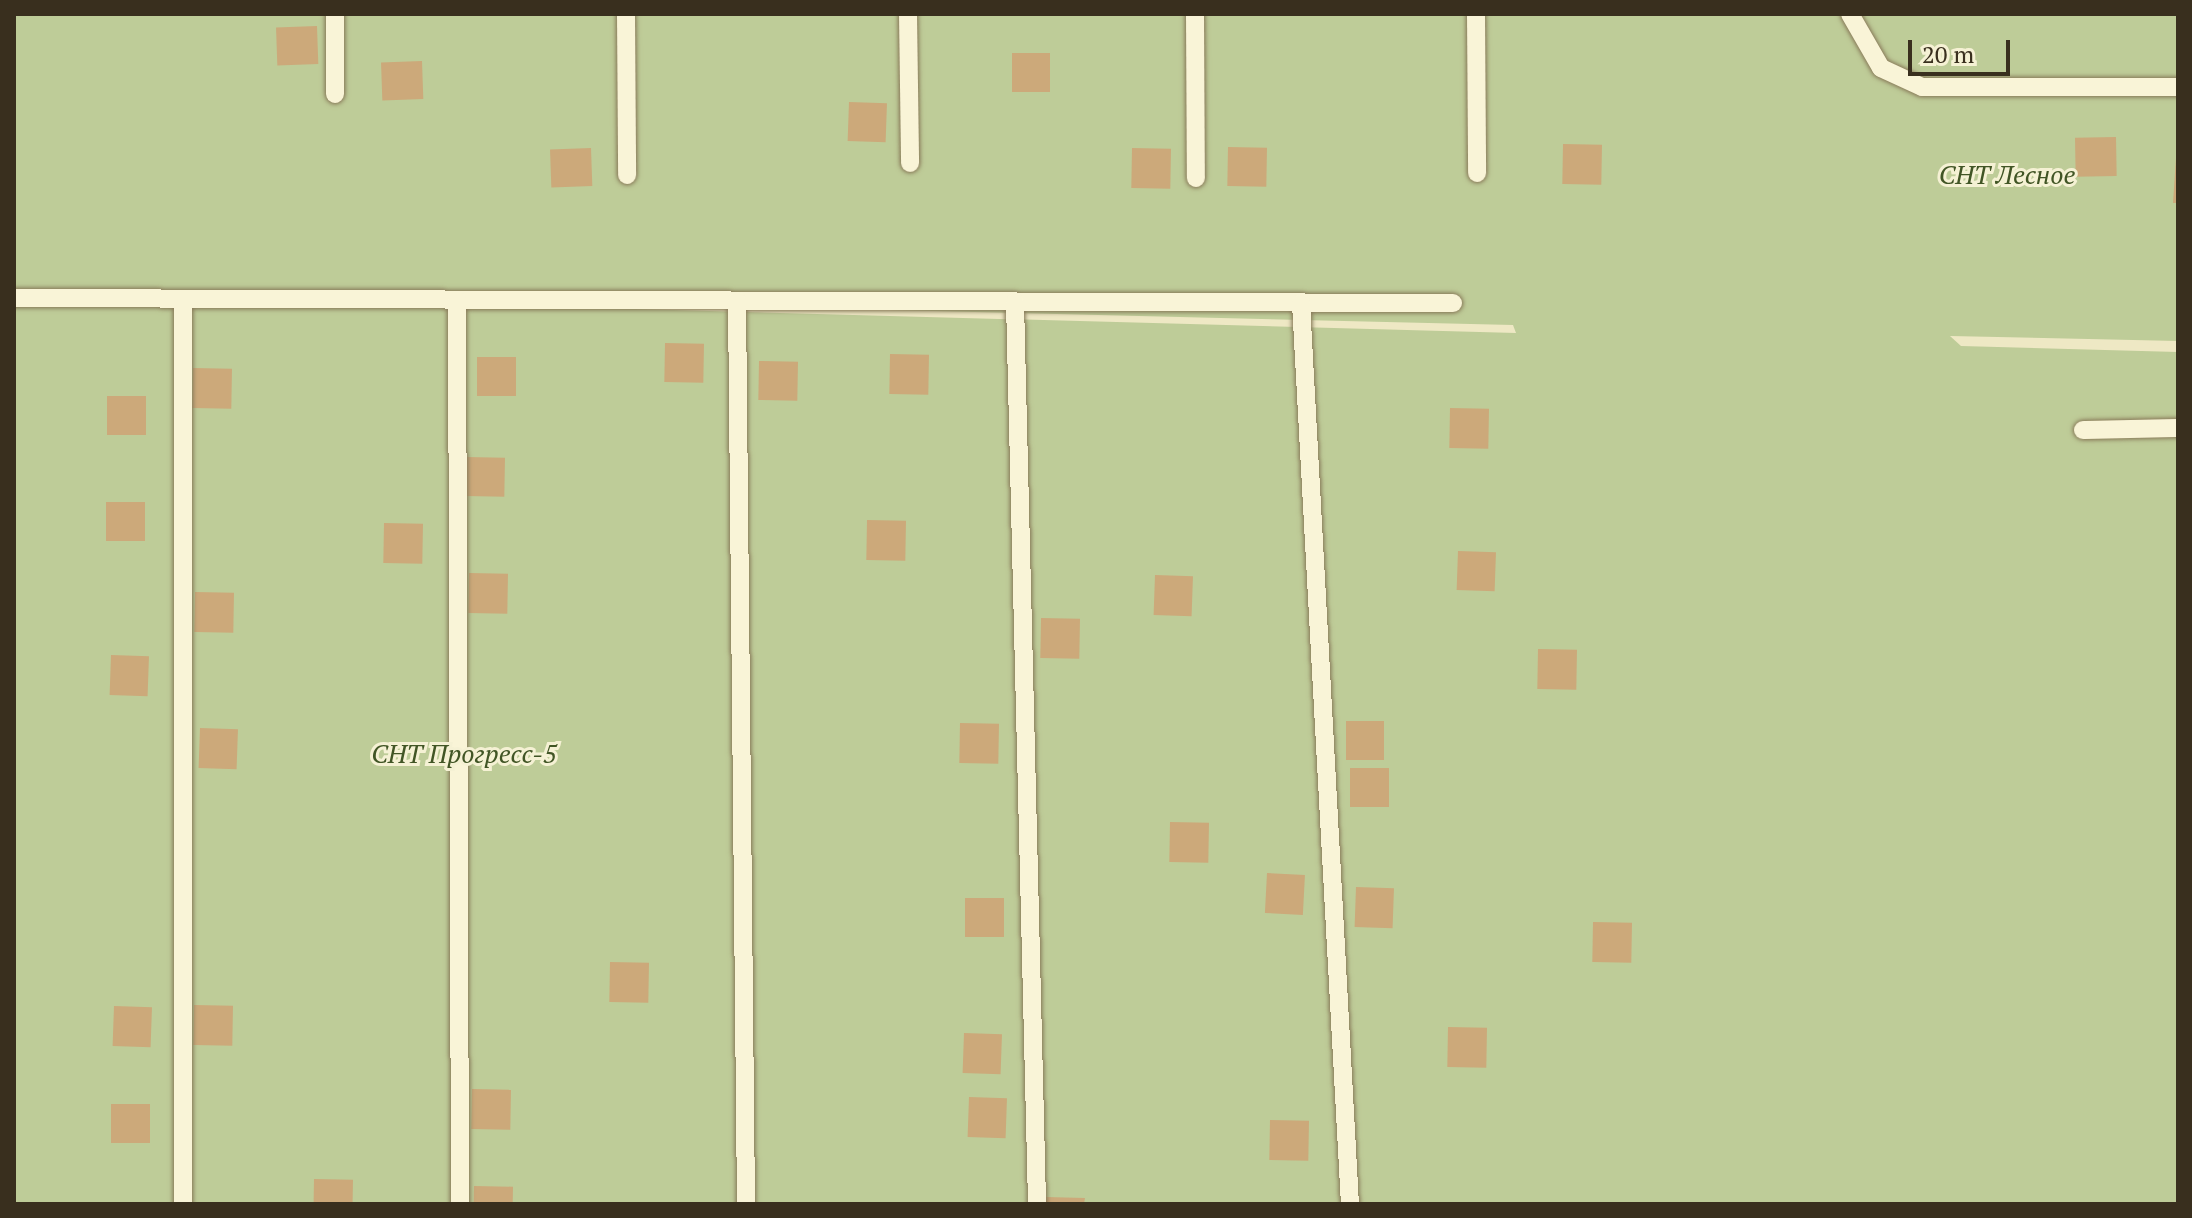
<!DOCTYPE html>
<html>
<head>
<meta charset="utf-8">
<style>
	body { margin:0 }
	#map { position:relative; width:2192px; height:1218px; overflow:hidden; background:#eee8c4; font-family:"PT Serif",serif }
	div>[style] { position:absolute }
	[style*='--x'] { left:calc(var(--x)*1px); top:calc(var(--y)*1px); width:calc(var(--w)*1px); rotate:calc(var(--a)*1deg) }
	.green>* { inset:0; background:#becc98 }
	.building>* { inset:0; background:#cca97a; transform-origin:0 0 }
	.roads { filter:drop-shadow(0 0 2px #897b5a) drop-shadow(0 0 2px #897b5a) }
	.lane>* { height:18px; margin:-9px; padding:0 9px; transform-origin:9px; border-radius:9px; background:#f9f4d7 }
	span { translate:-50% -50%; white-space:nowrap; text-align:center; line-height:1.15; -webkit-text-stroke:6px #f5f1d4; paint-order:stroke }
	.park-label { font-size:26px; color:#415525; font-style:italic }
	.frame { position:absolute; inset:0; border:16px solid #392f1e; pointer-events:none }
	.scale { position:absolute; left:1908px; top:40px; width:102px; height:36px; box-sizing:border-box; border:4px solid #392f1e; border-top:0; padding-left:10px; font-size:24px; line-height:28px; white-space:nowrap; color:#392f1e; -webkit-text-stroke:6px #f5f1d4; paint-order:stroke }
</style>
</head>
<body>
<div id="map">
	<div class="green">
		<i style="clip-path:polygon(14px 14px,2178px 14px,2178px 341px,1950px 336px,1961px 346px,2178px 352px,2178px 1204px,14px 1204px,14px 292px,1516px 333px,1513px 325px,14px 289px)"></i>
	</div>
	<div class="building">
		<i style="left:317px;top:26px;width:38px;height:41px;rotate:88deg"></i>
		<i style="left:1012px;top:53px;width:38px;height:39px"></i>
		<i style="left:422px;top:61px;width:38px;height:41px;rotate:88deg"></i>
		<i style="left:849px;top:102px;width:38px;height:39px;rotate:2deg"></i>
		<i style="left:2116px;top:137px;width:39px;height:41px;rotate:89deg"></i>
		<i style="left:1563px;top:144px;width:39px;height:40px;rotate:1deg"></i>
		<i style="left:1228px;top:147px;width:39px;height:39px;rotate:1deg"></i>
		<i style="left:591px;top:148px;width:38px;height:41px;rotate:88deg"></i>
		<i style="left:1132px;top:148px;width:39px;height:40px;rotate:1deg"></i>
		<i style="clip-path:polygon(2176px 158px,2178px 158px,2178px 203px,2173px 203px)"></i>
		<i style="left:665px;top:343px;width:39px;height:39px;rotate:1deg"></i>
		<i style="left:890px;top:354px;width:39px;height:40px;rotate:1deg"></i>
		<i style="left:477px;top:357px;width:39px;height:39px"></i>
		<i style="left:759px;top:361px;width:39px;height:39px;rotate:1deg"></i>
		<i style="left:193px;top:368px;width:39px;height:40px;rotate:1deg"></i>
		<i style="left:107px;top:396px;width:39px;height:39px"></i>
		<i style="left:1450px;top:408px;width:39px;height:40px;rotate:1deg"></i>
		<i style="left:466px;top:457px;width:39px;height:39px;rotate:1deg"></i>
		<i style="left:106px;top:502px;width:39px;height:39px"></i>
		<i style="left:867px;top:520px;width:39px;height:40px;rotate:1deg"></i>
		<i style="left:384px;top:523px;width:39px;height:40px;rotate:1deg"></i>
		<i style="left:1458px;top:551px;width:38px;height:39px;rotate:2deg"></i>
		<i style="left:469px;top:573px;width:39px;height:40px;rotate:1deg"></i>
		<i style="left:1155px;top:575px;width:38px;height:40px;rotate:2deg"></i>
		<i style="left:195px;top:592px;width:39px;height:40px;rotate:1deg"></i>
		<i style="left:1041px;top:618px;width:39px;height:40px;rotate:1deg"></i>
		<i style="left:1538px;top:649px;width:39px;height:40px;rotate:1deg"></i>
		<i style="left:111px;top:655px;width:38px;height:40px;rotate:2deg"></i>
		<i style="left:1346px;top:721px;width:38px;height:39px"></i>
		<i style="left:960px;top:723px;width:39px;height:40px;rotate:1deg"></i>
		<i style="left:200px;top:728px;width:38px;height:40px;rotate:2deg"></i>
		<i style="left:1350px;top:768px;width:39px;height:39px"></i>
		<i style="left:1170px;top:822px;width:39px;height:40px;rotate:1deg"></i>
		<i style="left:1267px;top:873px;width:38px;height:40px;rotate:3deg"></i>
		<i style="left:1356px;top:887px;width:38px;height:40px;rotate:2deg"></i>
		<i style="left:965px;top:898px;width:39px;height:39px"></i>
		<i style="left:1593px;top:922px;width:39px;height:40px;rotate:1deg"></i>
		<i style="left:610px;top:962px;width:39px;height:40px;rotate:1deg"></i>
		<i style="left:194px;top:1005px;width:39px;height:40px;rotate:1deg"></i>
		<i style="left:114px;top:1006px;width:38px;height:40px;rotate:2deg"></i>
		<i style="left:1448px;top:1027px;width:39px;height:40px;rotate:1deg"></i>
		<i style="left:964px;top:1033px;width:38px;height:40px;rotate:2deg"></i>
		<i style="left:472px;top:1089px;width:39px;height:40px;rotate:1deg"></i>
		<i style="left:969px;top:1097px;width:38px;height:40px;rotate:2deg"></i>
		<i style="left:111px;top:1104px;width:39px;height:39px"></i>
		<i style="left:1270px;top:1120px;width:39px;height:40px;rotate:1deg"></i>
		<i style="left:314px;top:1179px;width:39px;height:25px;rotate:1deg"></i>
		<i style="left:474px;top:1186px;width:39px;height:18px;rotate:1deg"></i>
		<i style="clip-path:polygon(1046px 1197px,1085px 1198px,1084px 1204px,1046px 1204px)"></i>
	</div>
	<div class="roads">
		<div class="lane">
			<i style="--x:335;--y:14;--w:80;--a:90"></i>
			<i style="--x:626;--y:14;--w:161;--a:89.6"></i>
			<i style="--x:908;--y:14;--w:149;--a:89.2"></i>
			<i style="--x:1195;--y:14;--w:164;--a:89.7"></i>
			<i style="--x:1476;--y:14;--w:159;--a:89.6"></i>
			<i style="--x:1850;--y:14;--w:62;--a:60.1"></i>
			<i style="--x:1881;--y:68;--w:45;--a:24.9"></i>
			<i style="--x:1922;--y:87;--w:256;--a:0"></i>
			<i style="--x:14;--y:298;--w:1439;--a:0.2"></i>
			<i style="--x:183;--y:299;--w:905;--a:90"></i>
			<i style="--x:457;--y:300;--w:904;--a:89.81"></i>
			<i style="--x:737;--y:301;--w:903;--a:89.43"></i>
			<i style="--x:1015;--y:302;--w:902;--a:88.6"></i>
			<i style="--x:1301;--y:303;--w:902;--a:86.89"></i>
			<i style="--x:2083;--y:430;--w:95;--a:-1.2"></i>
		</div>
	</div>
	<div class="park-label">
		<span style="left:2007px;top:175px">СНТ Лесное</span>
		<span style="left:464px;top:754px">СНТ Прогресс-5</span>
	</div>
	<div class="frame"></div>
	<div class="scale">20 m</div>
</div>
</body>
</html>
